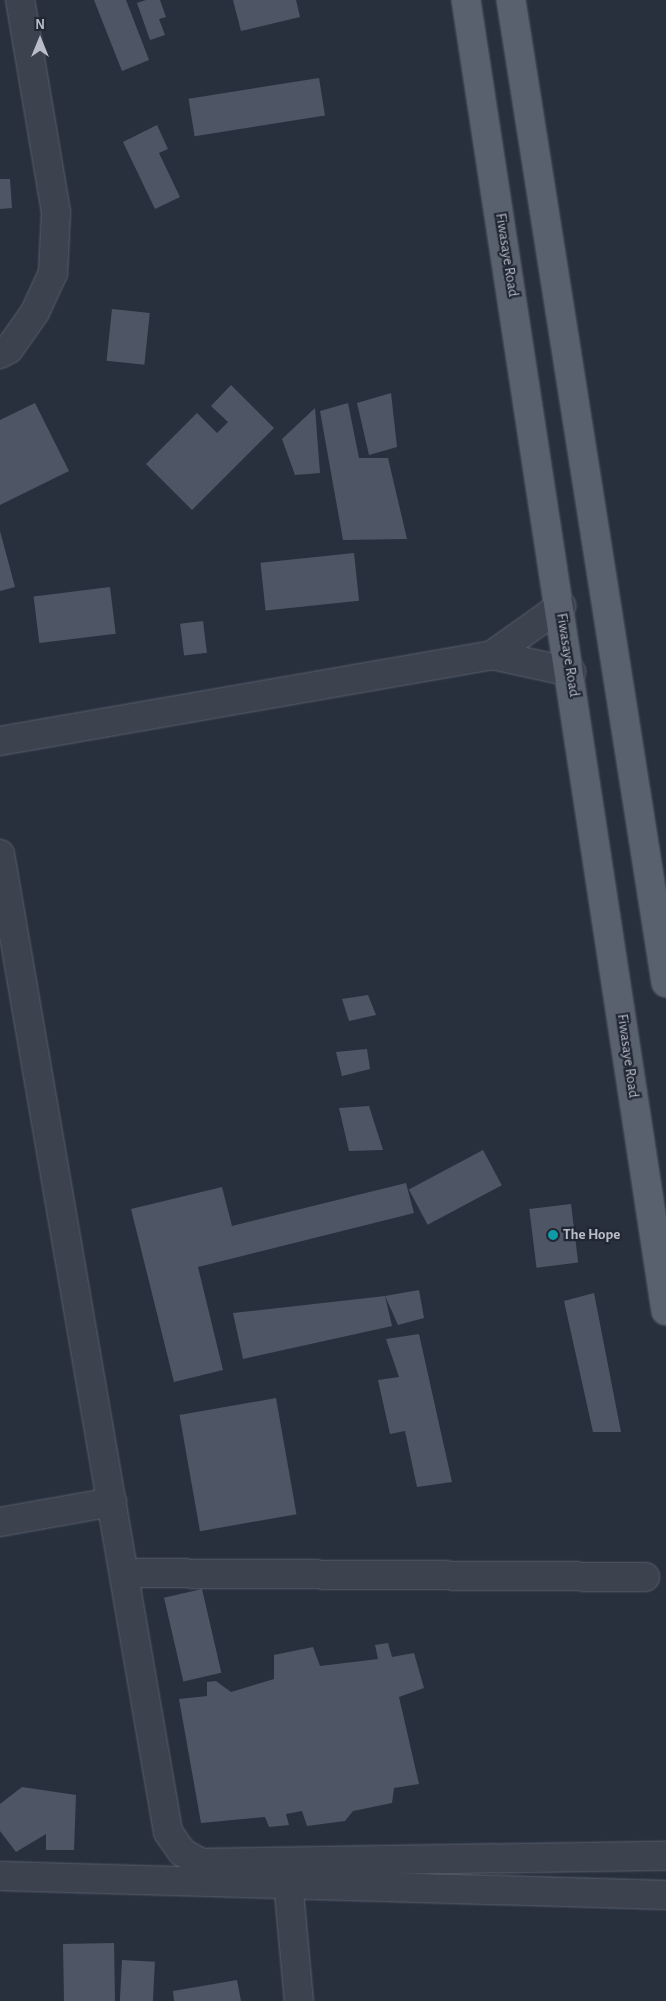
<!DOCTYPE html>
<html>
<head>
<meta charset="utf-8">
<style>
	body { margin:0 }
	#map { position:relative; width:666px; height:2001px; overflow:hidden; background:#28303e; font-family:"Alegreya Sans",sans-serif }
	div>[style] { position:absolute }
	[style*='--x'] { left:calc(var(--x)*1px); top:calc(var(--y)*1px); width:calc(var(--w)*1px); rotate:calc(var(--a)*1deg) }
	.building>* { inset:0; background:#4e5666; transform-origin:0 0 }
	.roads { filter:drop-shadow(0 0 1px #5a606c) drop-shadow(0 0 1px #5a606c) }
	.minor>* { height:28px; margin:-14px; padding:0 14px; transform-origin:14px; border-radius:14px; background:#3c424e }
	.major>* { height:28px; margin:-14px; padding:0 14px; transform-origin:14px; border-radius:14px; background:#5a616e }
	.dots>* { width:14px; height:14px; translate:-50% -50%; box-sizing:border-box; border:2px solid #212733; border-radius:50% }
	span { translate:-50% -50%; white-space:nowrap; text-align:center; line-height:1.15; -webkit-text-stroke:4.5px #212733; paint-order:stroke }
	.street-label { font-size:15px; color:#b8bdc9 }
	.poi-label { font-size:15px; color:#b8bdc9; font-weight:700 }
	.left { translate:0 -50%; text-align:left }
	.north { position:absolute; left:15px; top:15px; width:50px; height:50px; -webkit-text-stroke:4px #212733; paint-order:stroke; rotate:0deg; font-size:14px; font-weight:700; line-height:20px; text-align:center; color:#b8bdc9 }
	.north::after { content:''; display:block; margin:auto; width:18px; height:22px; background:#b8bdc9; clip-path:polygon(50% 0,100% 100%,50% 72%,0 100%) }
</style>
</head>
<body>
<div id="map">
	<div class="building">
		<i style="clip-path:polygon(94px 0,126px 0,149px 60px,122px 71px)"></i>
		<i style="clip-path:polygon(146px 0,160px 0,166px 17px,159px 19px,165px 35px,150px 40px,137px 3px)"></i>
		<i style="clip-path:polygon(233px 0,296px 0,300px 17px,241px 31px)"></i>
		<i style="left:319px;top:78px;width:38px;height:132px;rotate:81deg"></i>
		<i style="clip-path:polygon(157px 125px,168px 149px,159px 153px,180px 197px,155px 209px,123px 142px)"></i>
		<i style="clip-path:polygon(0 179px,10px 179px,12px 208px,0 209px)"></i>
		<i style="left:112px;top:309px;width:38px;height:52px;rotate:6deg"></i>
		<i style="clip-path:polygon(231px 385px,274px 428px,192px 510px,146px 464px,197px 413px,217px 433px,228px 422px,211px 406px)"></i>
		<i style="clip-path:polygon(391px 393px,397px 447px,369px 455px,357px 403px)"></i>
		<i style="clip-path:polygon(35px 403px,69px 471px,0 505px,0 420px)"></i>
		<i style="clip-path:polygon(348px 403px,359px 458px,388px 458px,407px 539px,343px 540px,320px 411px)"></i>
		<i style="clip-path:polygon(315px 408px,320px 473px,295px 475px,282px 439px)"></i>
		<i style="clip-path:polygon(0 531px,15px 587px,0 591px)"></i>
		<i style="left:354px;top:553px;width:48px;height:94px;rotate:84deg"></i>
		<i style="left:110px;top:587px;width:47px;height:77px;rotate:83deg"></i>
		<i style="left:203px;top:621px;width:32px;height:23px;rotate:83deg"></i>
		<i style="clip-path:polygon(368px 995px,376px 1015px,349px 1021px,342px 999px)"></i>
		<i style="clip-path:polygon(367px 1049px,370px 1069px,342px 1076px,336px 1052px)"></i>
		<i style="clip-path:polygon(369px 1106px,383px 1150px,349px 1151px,339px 1108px)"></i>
		<i style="left:483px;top:1150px;width:40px;height:84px;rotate:62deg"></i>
		<i style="clip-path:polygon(406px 1183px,414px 1213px,198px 1267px,223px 1370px,174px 1382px,131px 1209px,222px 1187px,232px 1226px)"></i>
		<i style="left:571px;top:1204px;width:59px;height:42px;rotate:83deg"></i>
		<i style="clip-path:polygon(419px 1290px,424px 1318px,398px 1325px,385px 1296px)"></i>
		<i style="clip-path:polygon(594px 1293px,621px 1432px,593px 1432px,564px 1301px)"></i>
		<i style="clip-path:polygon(385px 1296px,392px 1326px,243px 1359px,233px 1313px)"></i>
		<i style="clip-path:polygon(419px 1334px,452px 1482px,417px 1487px,405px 1431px,390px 1434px,378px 1380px,399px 1377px,386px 1339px)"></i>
		<i style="left:276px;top:1398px;width:118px;height:98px;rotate:80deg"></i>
		<i style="left:202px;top:1589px;width:86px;height:39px;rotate:77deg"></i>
		<i style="clip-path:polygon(388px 1643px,392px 1657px,414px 1653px,424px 1688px,399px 1697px,419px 1784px,394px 1788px,392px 1803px,353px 1811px,345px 1821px,307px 1826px,302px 1811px,286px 1814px,289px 1825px,269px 1827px,265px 1817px,201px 1823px,179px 1699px,207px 1696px,207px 1682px,216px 1681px,231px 1692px,274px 1679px,274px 1655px,313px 1647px,320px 1666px,378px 1659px,375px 1645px)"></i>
		<i style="clip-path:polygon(22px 1787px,76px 1795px,74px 1850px,46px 1850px,46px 1834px,16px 1852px,0 1831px,0 1804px)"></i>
		<i style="left:114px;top:1943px;width:58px;height:51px;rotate:89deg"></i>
		<i style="left:122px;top:1960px;width:33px;height:41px;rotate:3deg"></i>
		<i style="clip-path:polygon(237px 1980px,241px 2001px,174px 2001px,173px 1991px)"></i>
	</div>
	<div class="roads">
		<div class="minor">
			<i style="--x:0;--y:354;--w:10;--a:-29"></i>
			<i style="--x:9;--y:349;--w:45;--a:-54.9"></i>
			<i style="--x:35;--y:312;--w:43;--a:-65.2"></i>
			<i style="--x:53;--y:273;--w:61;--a:-87.2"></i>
			<i style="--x:56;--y:212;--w:215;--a:-99.6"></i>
			<i style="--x:492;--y:655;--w:85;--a:-35.4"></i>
			<i style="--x:0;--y:741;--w:499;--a:-9.9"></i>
			<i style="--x:492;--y:655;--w:81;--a:12.1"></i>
			<i style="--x:0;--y:854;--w:992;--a:80.25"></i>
			<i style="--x:168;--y:1832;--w:24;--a:55"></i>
			<i style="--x:182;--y:1852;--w:22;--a:30"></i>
			<i style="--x:201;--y:1863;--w:465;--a:-0.9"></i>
			<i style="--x:0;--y:1522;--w:114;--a:-10.1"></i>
			<i style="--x:124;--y:1573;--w:521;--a:0.44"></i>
			<i style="--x:0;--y:1876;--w:666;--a:1.63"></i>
			<i style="--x:288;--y:1881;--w:121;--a:84.8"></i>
		</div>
		<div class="major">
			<i style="--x:466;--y:0;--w:1326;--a:81.33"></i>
			<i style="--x:511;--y:0;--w:995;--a:81.04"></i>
		</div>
	</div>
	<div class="dots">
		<i style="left:553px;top:1235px;background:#0f9aa8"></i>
	</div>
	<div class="street-label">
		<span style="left:507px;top:255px;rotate:81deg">Fiwasaye Road</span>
		<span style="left:568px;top:655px;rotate:81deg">Fiwasaye Road</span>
		<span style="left:628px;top:1056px;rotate:82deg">Fiwasaye Road</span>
	</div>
	<div class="poi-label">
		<span class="left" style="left:563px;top:1235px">The Hope</span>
	</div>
	<div class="north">N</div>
</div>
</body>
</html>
